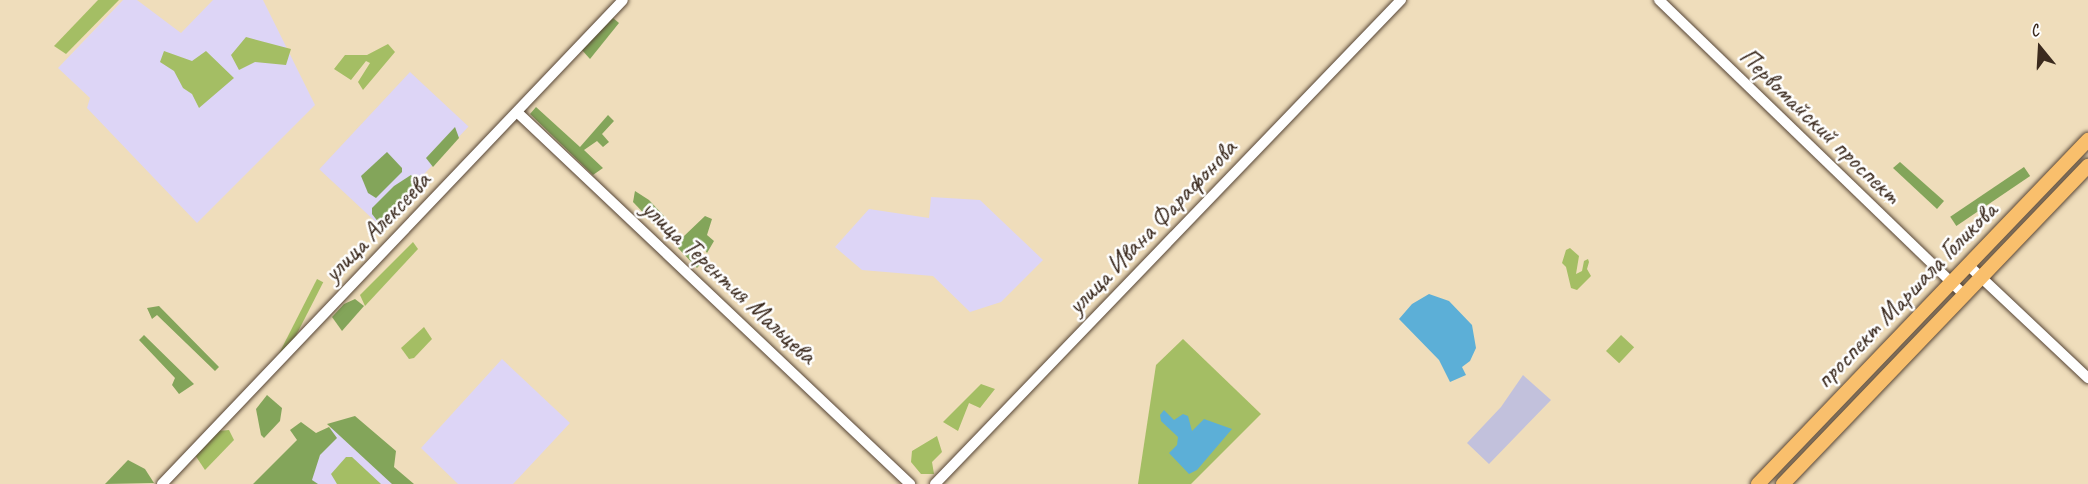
<!DOCTYPE html>
<html>
<head>
<meta charset="utf-8">
<style>
	body { margin:0 }
	#map { position:relative; width:2088px; height:484px; overflow:hidden; background:#efddbb; font-family:Caveat,sans-serif }
	div>[style] { position:absolute }
	[style*='--x'] { left:calc(var(--x)*1px); top:calc(var(--y)*1px); width:calc(var(--w)*1px); rotate:calc(var(--a)*1deg) }
	.built>* { inset:0; background:#ddd5f6; transform-origin:0 0 }
	.industrial>* { inset:0; background:#c2c1dc }
	.green>* { inset:0; background:#a4be64; transform-origin:0 0 }
	.forest>* { inset:0; background:#83a55a; transform-origin:0 0 }
	.water>* { inset:0; background:#5cafd7 }
	.roads { filter:drop-shadow(0 0 2px #564536) drop-shadow(0 0 2px #564536) }
	.minor>* { height:10px; margin:-5px; padding:0 5px; transform-origin:5px; border-radius:5px; background:#fff }
	.major>* { height:14px; margin:-7px; padding:0 7px; transform-origin:7px; border-radius:7px; background:#f9bf6c }
	span { translate:-50% -50%; white-space:nowrap; text-align:center; line-height:1.15; -webkit-text-stroke:5px #fff; paint-order:stroke }
	.street-label { font-size:26px; color:#3b2a1e }
	.north { position:absolute; left:2010px; top:18px; width:60px; height:60px; -webkit-text-stroke:4px #fff; paint-order:stroke; rotate:342deg; font-size:16px; font-weight:700; line-height:24px; text-align:center; color:#3b2a1e }
	.north::after { content:''; display:block; margin:auto; width:21px; height:27px; background:#3b2a1e; clip-path:polygon(50% 0,100% 100%,50% 72%,0 100%) }
</style>
</head>
<body>
<div id="map">
	<div class="built">
		<i style="clip-path:polygon(123px 0,137px 0,181px 33px,213px 0,263px 0,315px 105px,197px 223px,87px 108px,90px 98px,58px 68px)"></i>
		<i style="left:410px;top:72px;width:80px;height:133px;rotate:43deg"></i>
		<i style="clip-path:polygon(931px 197px,980px 200px,1043px 260px,1001px 302px,970px 312px,933px 276px,862px 270px,835px 247px,869px 209px,929px 218px)"></i>
		<i style="clip-path:polygon(502px 359px,570px 423px,513px 484px,458px 484px,421px 448px)"></i>
		<i style="clip-path:polygon(338px 421px,408px 484px,276px 484px)"></i>
	</div>
	<div class="industrial">
		<i style="clip-path:polygon(1523px 375px,1551px 400px,1489px 464px,1467px 443px,1501px 407px)"></i>
	</div>
	<div class="green">
		<i style="clip-path:polygon(98px 0,119px 0,66px 54px,54px 46px)"></i>
		<i style="clip-path:polygon(246px 37px,291px 49px,286px 65px,255px 62px,239px 70px,231px 55px)"></i>
		<i style="clip-path:polygon(388px 44px,395px 52px,363px 90px,358px 82px,370px 63px,366px 61px,351px 80px,334px 69px,345px 55px,367px 55px)"></i>
		<i style="clip-path:polygon(164px 51px,192px 61px,206px 51px,234px 78px,199px 108px,192px 94px,183px 88px,174px 71px,160px 62px)"></i>
		<i style="clip-path:polygon(413px 242px,418px 249px,365px 306px,360px 295px)"></i>
		<i style="clip-path:polygon(1570px 248px,1579px 256px,1576px 274px,1582px 271px,1584px 261px,1588px 259px,1589px 262px,1587px 269px,1591px 276px,1577px 290px,1571px 288px,1566px 267px,1562px 263px,1566px 250px)"></i>
		<i style="left:317px;top:279px;width:7px;height:88px;rotate:27deg"></i>
		<i style="clip-path:polygon(424px 327px,432px 339px,414px 358px,409px 359px,401px 348px)"></i>
		<i style="left:1621px;top:335px;width:18px;height:22px;rotate:43deg"></i>
		<i style="clip-path:polygon(1183px 339px,1261px 414px,1191px 484px,1138px 484px,1156px 365px)"></i>
		<i style="clip-path:polygon(981px 384px,995px 389px,980px 408px,969px 403px,958px 431px,943px 422px)"></i>
		<i style="clip-path:polygon(229px 430px,234px 440px,205px 470px,193px 452px,219px 431px)"></i>
		<i style="clip-path:polygon(937px 436px,942px 452px,932px 462px,934px 474px,921px 474px,911px 462px,912px 451px)"></i>
		<i style="clip-path:polygon(346px 457px,352px 457px,381px 484px,337px 484px,331px 474px)"></i>
	</div>
	<div class="forest">
		<i style="clip-path:polygon(613px 18px,619px 23px,590px 59px,581px 49px)"></i>
		<i style="clip-path:polygon(536px 107px,580px 147px,608px 115px,614px 121px,602px 134px,609px 142px,603px 147px,597px 141px,584px 150px,603px 168px,593px 175px,530px 114px)"></i>
		<i style="clip-path:polygon(455px 127px,459px 138px,433px 167px,426px 158px)"></i>
		<i style="clip-path:polygon(387px 152px,402px 168px,402px 172px,376px 198px,368px 193px,361px 176px)"></i>
		<i style="clip-path:polygon(1900px 162px,1944px 201px,1937px 209px,1893px 168px)"></i>
		<i style="left:2024px;top:167px;width:11px;height:89px;rotate:56deg"></i>
		<i style="clip-path:polygon(411px 175px,418px 182px,379px 223px,372px 214px,372px 208px,394px 186px)"></i>
		<i style="clip-path:polygon(635px 191px,649px 200px,664px 216px,665px 221px,656px 226px,633px 202px)"></i>
		<i style="clip-path:polygon(705px 216px,712px 219px,707px 235px,714px 241px,707px 253px,699px 241px,697px 250px,705px 259px,697px 268px,678px 248px,683px 237px)"></i>
		<i style="clip-path:polygon(355px 299px,364px 306px,342px 331px,332px 317px,344px 304px)"></i>
		<i style="clip-path:polygon(159px 306px,219px 367px,215px 371px,157px 315px,152px 319px,147px 308px)"></i>
		<i style="clip-path:polygon(144px 335px,194px 384px,179px 394px,172px 385px,175px 378px,139px 340px)"></i>
		<i style="clip-path:polygon(267px 395px,282px 408px,280px 421px,264px 438px,261px 435px,256px 409px)"></i>
		<i style="clip-path:polygon(355px 416px,396px 451px,394px 467px,414px 484px,392px 484px,327px 424px)"></i>
		<i style="clip-path:polygon(301px 422px,316px 433px,329px 427px,337px 438px,320px 455px,312px 480px,318px 484px,253px 484px,297px 440px,290px 430px)"></i>
		<i style="clip-path:polygon(128px 460px,145px 469px,154px 483px,105px 484px)"></i>
	</div>
	<div class="water">
		<i style="clip-path:polygon(1429px 294px,1449px 301px,1472px 325px,1476px 348px,1470px 361px,1462px 367px,1466px 375px,1450px 382px,1439px 360px,1399px 319px,1412px 304px)"></i>
		<i style="clip-path:polygon(1164px 410px,1174px 420px,1183px 414px,1188px 416px,1192px 431px,1204px 419px,1232px 429px,1197px 470px,1189px 474px,1169px 453px,1177px 445px,1178px 437px,1161px 421px,1160px 415px)"></i>
	</div>
	<div class="roads">
		<div class="minor">
			<i style="--x:1659;--y:0;--w:424;--a:44"></i>
			<i style="--x:518;--y:113;--w:540;--a:43.42"></i>
			<i style="--x:1968;--y:265;--w:165;--a:43.3"></i>
			<i style="--x:162;--y:484;--w:668;--a:-46.39"></i>
			<i style="--x:935;--y:484;--w:672;--a:-46.09"></i>
		</div>
		<div class="major">
			<i style="--x:1758;--y:484;--w:477;--a:-46.2"></i>
			<i style="--x:1783;--y:484;--w:441;--a:-46.2"></i>
		</div>
	</div>
	<div class="street-label">
		<span style="left:1820px;top:126px;rotate:44deg">Первомайский проспект</span>
		<span style="left:377px;top:227px;rotate:-46deg">улица Алексеева</span>
		<span style="left:1152px;top:227px;rotate:-46deg">улица Ивана Фарафонова</span>
		<span style="left:729px;top:282px;rotate:43deg">улица Терентия Мальцева</span>
		<span style="left:1906px;top:295px;rotate:-46deg">проспект Маршала Голикова</span>
	</div>
	<div class="north">С</div>
</div>
</body>
</html>
